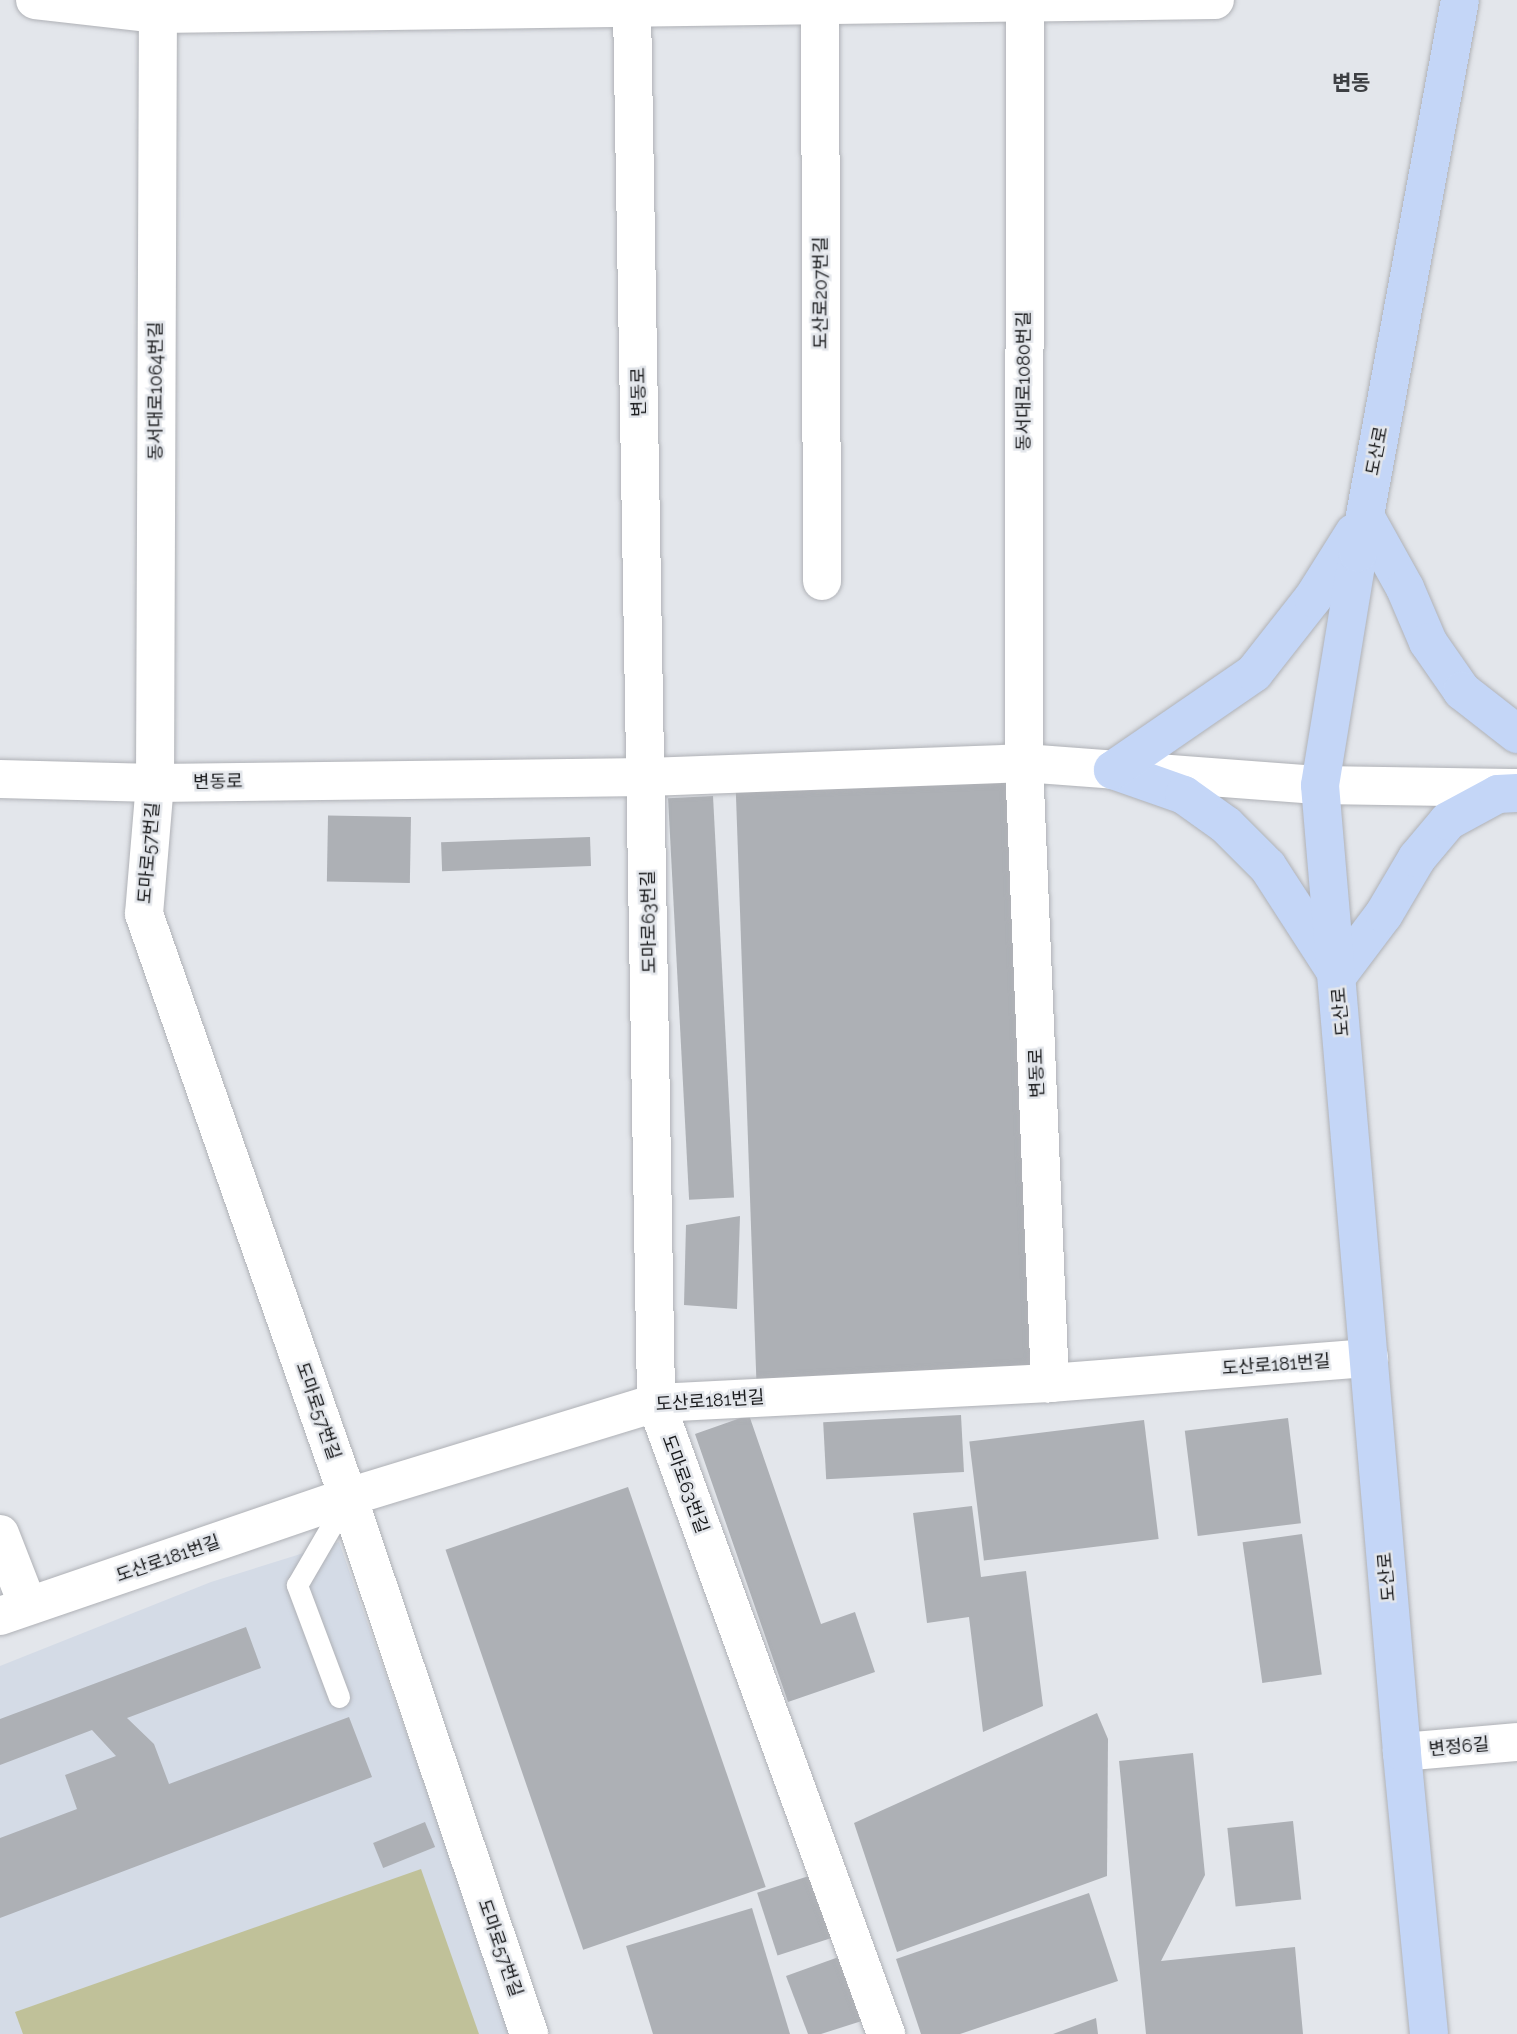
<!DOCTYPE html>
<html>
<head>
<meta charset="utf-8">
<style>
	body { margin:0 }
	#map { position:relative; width:1517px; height:2034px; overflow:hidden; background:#e3e6eb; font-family:Raleway,"Noto Sans KR",sans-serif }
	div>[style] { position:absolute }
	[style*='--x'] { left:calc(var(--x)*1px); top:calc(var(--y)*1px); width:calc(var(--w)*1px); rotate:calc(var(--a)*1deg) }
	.built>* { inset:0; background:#d4dbe6 }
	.green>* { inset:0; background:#c0c199 }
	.building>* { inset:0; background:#adb0b5; transform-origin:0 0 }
	.roads { filter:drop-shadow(0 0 2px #afb1b6) drop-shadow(0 0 2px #afb1b6) }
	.service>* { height:21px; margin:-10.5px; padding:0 10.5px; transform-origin:10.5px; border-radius:10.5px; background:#fff }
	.minor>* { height:38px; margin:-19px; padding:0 19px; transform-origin:19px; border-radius:19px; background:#fff }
	.tertiary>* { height:38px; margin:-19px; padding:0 19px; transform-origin:19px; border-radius:19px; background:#fff }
	.primary>* { height:38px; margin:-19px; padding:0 19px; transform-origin:19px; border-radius:19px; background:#c4d6f7 }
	span { translate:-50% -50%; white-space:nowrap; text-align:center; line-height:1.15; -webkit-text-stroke:5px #e3e6eb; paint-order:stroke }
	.street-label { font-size:18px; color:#18191b }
	.quarter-label { font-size:21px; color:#3d3f43; font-weight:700 }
</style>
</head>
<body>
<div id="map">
	<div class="built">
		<i style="clip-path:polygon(339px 1542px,512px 2034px,0 2034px,0 1666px,211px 1582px)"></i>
	</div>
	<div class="green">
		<i style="clip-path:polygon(421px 1869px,479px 2034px,23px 2034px,15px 2012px)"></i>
	</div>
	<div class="building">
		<i style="left:1024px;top:763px;width:621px;height:289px;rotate:88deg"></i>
		<i style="left:713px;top:796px;width:402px;height:45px;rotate:87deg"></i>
		<i style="left:411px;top:817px;width:66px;height:83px;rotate:91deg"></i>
		<i style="left:590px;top:837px;width:29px;height:149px;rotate:88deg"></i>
		<i style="clip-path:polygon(740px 1216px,737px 1309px,684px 1305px,686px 1225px)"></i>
		<i style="clip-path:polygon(749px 1415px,821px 1624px,855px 1612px,875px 1672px,788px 1702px,695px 1434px)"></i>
		<i style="left:961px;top:1415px;width:57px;height:138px;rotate:87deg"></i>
		<i style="left:1288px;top:1418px;width:106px;height:104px;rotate:83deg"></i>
		<i style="left:1144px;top:1420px;width:120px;height:176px;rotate:83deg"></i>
		<i style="left:628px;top:1487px;width:423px;height:193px;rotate:71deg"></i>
		<i style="clip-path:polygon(972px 1506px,981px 1577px,1026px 1571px,1043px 1706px,983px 1732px,969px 1617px,927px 1623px,913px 1513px)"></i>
		<i style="left:1302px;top:1534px;width:142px;height:60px;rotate:82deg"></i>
		<i style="clip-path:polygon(246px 1627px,261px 1668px,127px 1718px,154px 1744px,169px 1784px,349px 1717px,372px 1777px,0 1918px,0 1838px,77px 1809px,65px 1775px,116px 1756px,92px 1730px,0 1765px,0 1719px)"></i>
		<i style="clip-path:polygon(1097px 1713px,1108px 1739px,1107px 1876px,897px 1952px,854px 1823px)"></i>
		<i style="clip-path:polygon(1193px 1753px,1205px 1875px,1161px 1961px,1295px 1947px,1303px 2034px,1146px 2034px,1119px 1761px)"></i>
		<i style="left:1293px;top:1821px;width:79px;height:66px;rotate:84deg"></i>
		<i style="left:425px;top:1822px;width:27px;height:56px;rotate:68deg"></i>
		<i style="left:818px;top:1873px;width:66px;height:64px;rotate:72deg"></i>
		<i style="clip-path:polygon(1089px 1893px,1118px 1981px,960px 2034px,921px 2034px,896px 1959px)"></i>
		<i style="clip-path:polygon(752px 1908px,790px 2034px,653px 2034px,626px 1946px)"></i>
		<i style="clip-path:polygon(847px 1954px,868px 2019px,821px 2034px,808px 2034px,786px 1976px)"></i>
		<i style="clip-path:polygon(1096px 2018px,1098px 2034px,1053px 2034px)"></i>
	</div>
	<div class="roads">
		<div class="service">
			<i style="--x:339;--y:1697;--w:120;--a:-110.6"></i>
			<i style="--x:297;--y:1585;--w:99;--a:-59.8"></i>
		</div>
		<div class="minor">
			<i style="--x:35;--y:0;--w:124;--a:6.5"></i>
			<i style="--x:158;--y:14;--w:1057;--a:-0.76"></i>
			<i style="--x:158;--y:0;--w:783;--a:90.22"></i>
			<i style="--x:155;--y:783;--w:131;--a:94.8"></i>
			<i style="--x:144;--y:914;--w:618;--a:70.71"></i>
			<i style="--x:348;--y:1497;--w:567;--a:71.37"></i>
			<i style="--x:1025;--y:0;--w:763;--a:90.08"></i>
			<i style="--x:1024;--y:763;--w:621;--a:87.6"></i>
			<i style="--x:820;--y:6;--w:575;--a:89.8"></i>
			<i style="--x:632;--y:8;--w:1395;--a:89.01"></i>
			<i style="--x:656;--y:1403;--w:672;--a:69.97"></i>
			<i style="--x:0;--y:1534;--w:77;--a:68.7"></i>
			<i style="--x:0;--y:1616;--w:368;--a:-18.9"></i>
			<i style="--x:348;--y:1497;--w:322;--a:-17"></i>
			<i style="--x:656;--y:1403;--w:395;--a:-2.9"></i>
			<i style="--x:1050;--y:1383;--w:320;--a:-4.5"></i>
			<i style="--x:1402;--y:1752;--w:115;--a:-5"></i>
		</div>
		<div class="tertiary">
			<i style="--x:0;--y:779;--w:155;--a:1.5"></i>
			<i style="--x:155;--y:783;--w:492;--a:-0.7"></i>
			<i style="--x:647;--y:777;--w:377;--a:-2.1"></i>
			<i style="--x:1024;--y:763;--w:297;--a:4.3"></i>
			<i style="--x:1320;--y:785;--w:197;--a:0.9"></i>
		</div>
		<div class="primary">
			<i style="--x:1365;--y:516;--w:82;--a:60.9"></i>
			<i style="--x:1405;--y:588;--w:59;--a:66.9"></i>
			<i style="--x:1428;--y:642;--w:60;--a:55.2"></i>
			<i style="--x:1462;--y:691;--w:70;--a:38"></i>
			<i style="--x:1113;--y:770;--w:75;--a:19.4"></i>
			<i style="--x:1184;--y:795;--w:52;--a:35.5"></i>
			<i style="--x:1226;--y:825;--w:59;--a:45"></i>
			<i style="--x:1268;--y:867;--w:129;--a:57.1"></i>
			<i style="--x:1338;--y:975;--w:76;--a:-53"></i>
			<i style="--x:1384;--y:914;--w:65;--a:-59.5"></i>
			<i style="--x:1417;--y:858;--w:48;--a:-50"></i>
			<i style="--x:1448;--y:821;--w:57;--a:-28.4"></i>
			<i style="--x:1498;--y:794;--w:19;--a:-3"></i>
			<i style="--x:1113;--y:770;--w:171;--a:-34.5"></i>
			<i style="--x:1254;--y:673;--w:95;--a:-51.8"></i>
			<i style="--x:1313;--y:598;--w:77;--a:-57.8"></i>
			<i style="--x:1429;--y:2034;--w:283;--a:-95.5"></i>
			<i style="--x:1402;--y:1752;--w:970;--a:-94.85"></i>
			<i style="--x:1320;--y:785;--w:235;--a:-80.7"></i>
			<i style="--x:1358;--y:553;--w:562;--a:-79.55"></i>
		</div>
	</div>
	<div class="street-label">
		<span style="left:821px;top:293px;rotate:-90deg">도산로207번길</span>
		<span style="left:1024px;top:381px;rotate:-90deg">동서대로1080번길</span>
		<span style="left:156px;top:391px;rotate:-90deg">동서대로1064번길</span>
		<span style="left:639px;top:392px;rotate:-91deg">변동로</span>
		<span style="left:1377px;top:451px;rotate:-79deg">도산로</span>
		<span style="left:218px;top:782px;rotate:-1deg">변동로</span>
		<span style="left:149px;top:853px;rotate:-85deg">도마로57번길</span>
		<span style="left:649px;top:922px;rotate:-91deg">도마로63번길</span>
		<span style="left:1341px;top:1012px;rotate:-95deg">도산로</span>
		<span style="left:1037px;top:1073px;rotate:-92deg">변동로</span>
		<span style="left:1276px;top:1365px;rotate:-4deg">도산로181번길</span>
		<span style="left:710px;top:1401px;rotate:-4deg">도산로181번길</span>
		<span style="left:318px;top:1411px;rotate:71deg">도마로57번길</span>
		<span style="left:685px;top:1484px;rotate:70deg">도마로63번길</span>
		<span style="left:168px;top:1559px;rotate:-19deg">도산로181번길</span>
		<span style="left:1387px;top:1577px;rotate:-95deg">도산로</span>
		<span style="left:1459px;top:1747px;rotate:-5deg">변정6길</span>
		<span style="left:500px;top:1948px;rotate:71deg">도마로57번길</span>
	</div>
	<div class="quarter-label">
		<span style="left:1351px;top:83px">변동</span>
	</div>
</div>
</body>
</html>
